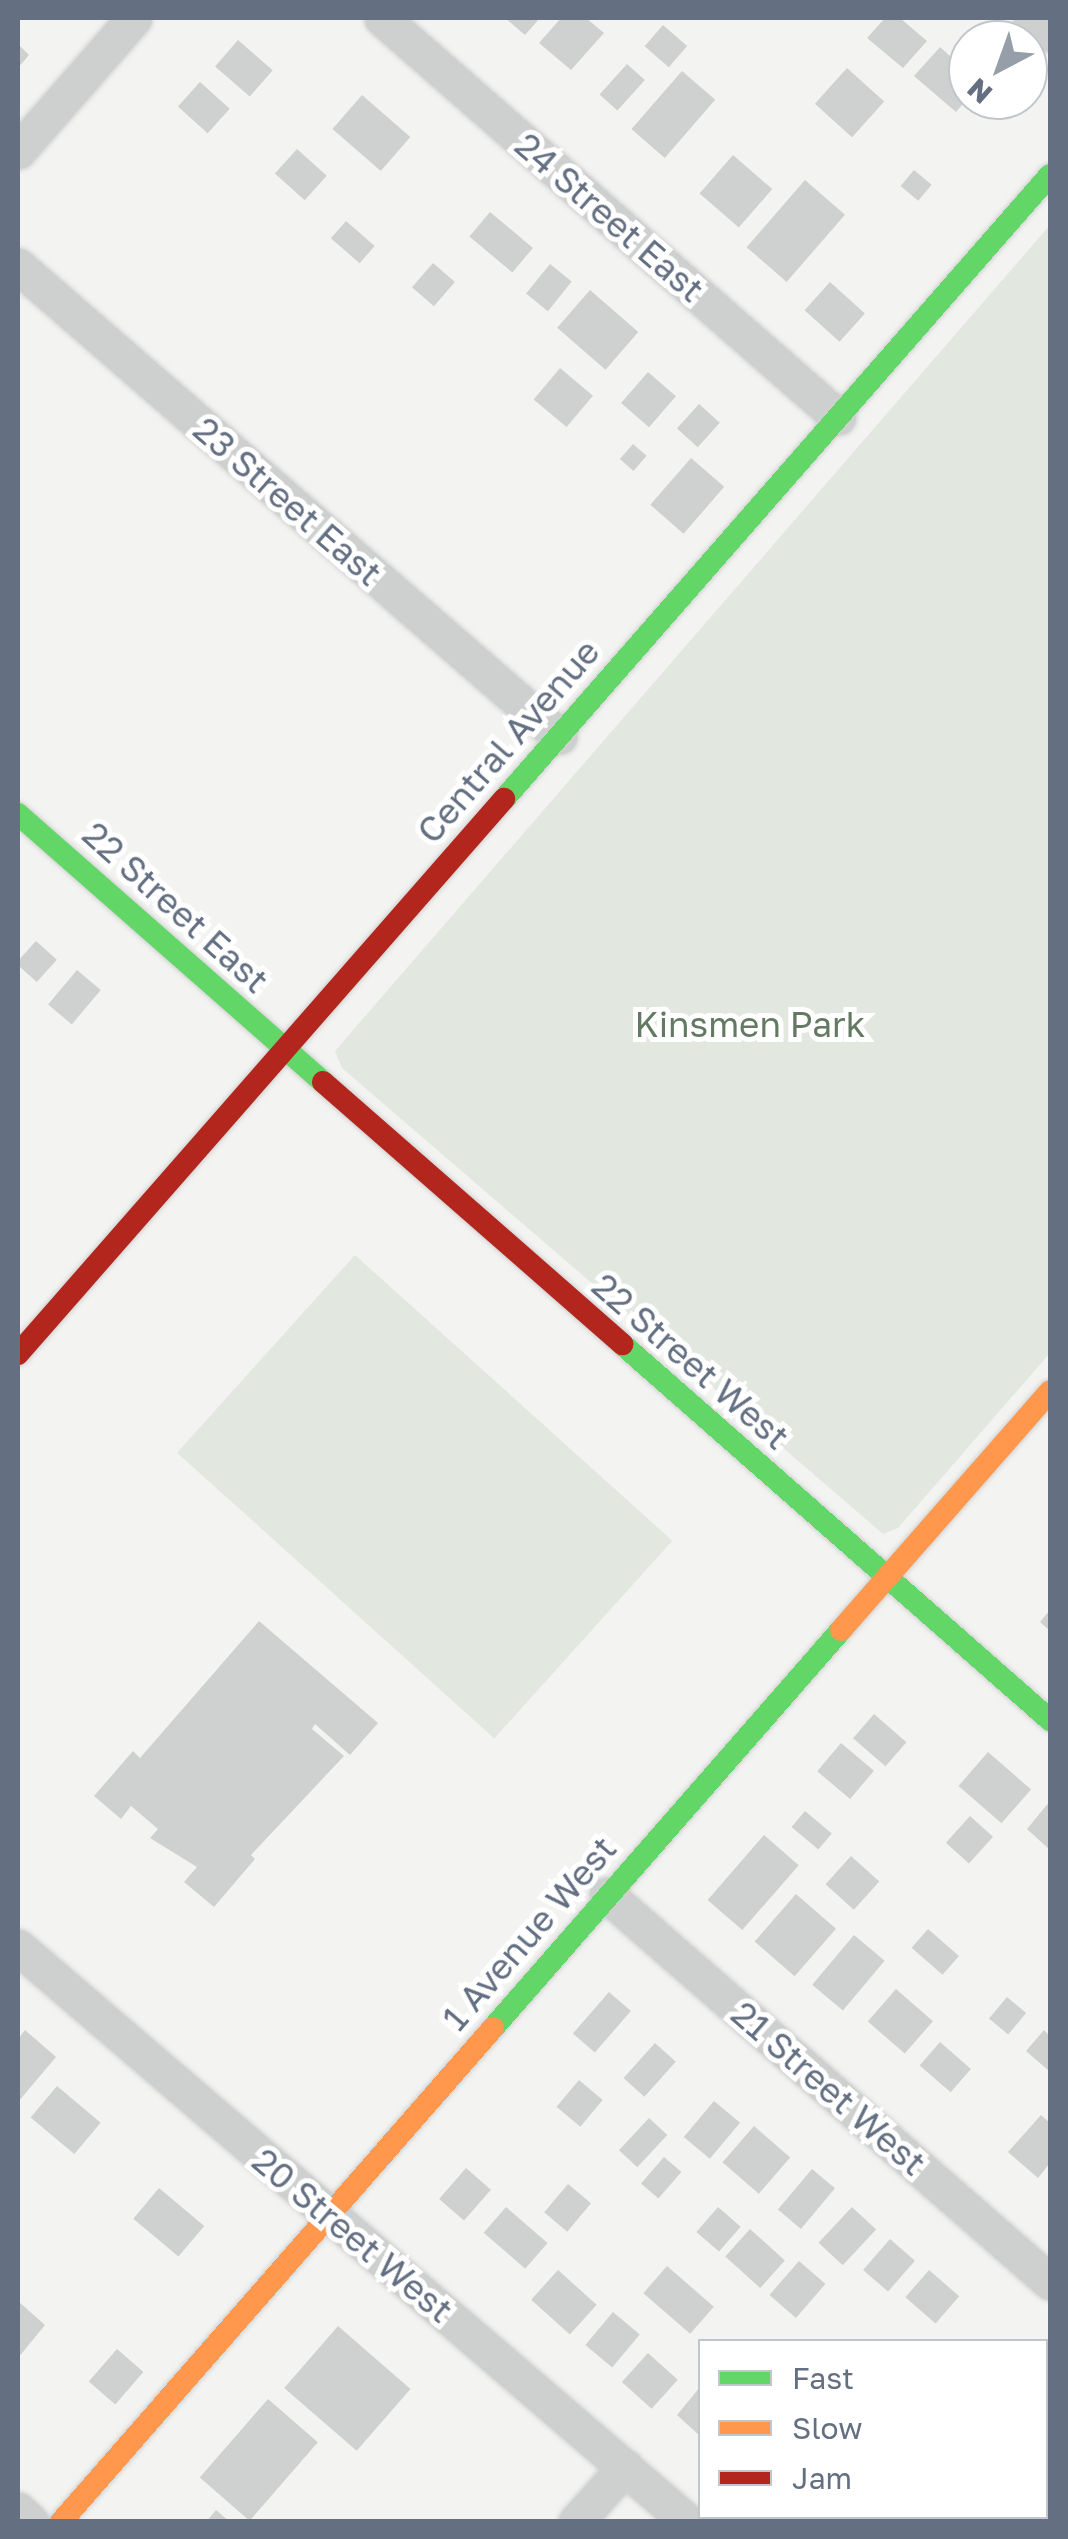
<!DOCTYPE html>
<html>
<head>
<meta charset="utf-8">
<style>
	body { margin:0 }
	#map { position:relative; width:1068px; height:2539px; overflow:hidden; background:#f3f4f2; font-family:"Golos Text",sans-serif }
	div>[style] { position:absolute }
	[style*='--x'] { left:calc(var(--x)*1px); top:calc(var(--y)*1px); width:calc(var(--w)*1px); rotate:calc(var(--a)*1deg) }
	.green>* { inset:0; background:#e2e7e0; transform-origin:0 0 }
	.building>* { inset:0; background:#cfd0d0; transform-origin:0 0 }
	.roads { filter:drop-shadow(0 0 2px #d0d1d1) drop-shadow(0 0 2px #d0d1d1) }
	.street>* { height:35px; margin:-17.5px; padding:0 17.5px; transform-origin:17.5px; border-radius:17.5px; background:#cecfcf }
	.fast>* { height:22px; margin:-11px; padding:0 11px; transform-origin:11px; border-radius:11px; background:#63d668 }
	.slow>* { height:22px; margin:-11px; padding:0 11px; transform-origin:11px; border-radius:11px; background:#ff974d }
	.jam>* { height:22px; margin:-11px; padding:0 11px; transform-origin:11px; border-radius:11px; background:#b3261e }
	span { translate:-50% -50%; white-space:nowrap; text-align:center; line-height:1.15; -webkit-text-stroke:10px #fff; paint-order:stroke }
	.street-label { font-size:35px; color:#647082 }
	.park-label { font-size:35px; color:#647962 }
	.frame { position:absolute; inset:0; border:20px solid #647082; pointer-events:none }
	.legend { position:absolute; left:698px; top:2339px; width:350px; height:180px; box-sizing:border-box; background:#fff; border:2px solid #c1c6cd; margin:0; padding:12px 18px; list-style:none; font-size:30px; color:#647082 }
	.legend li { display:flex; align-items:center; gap:20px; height:50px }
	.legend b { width:50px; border:2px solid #c1c6cd }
	.north { position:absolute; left:948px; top:20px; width:100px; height:100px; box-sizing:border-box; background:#fff; border:2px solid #c1c6cd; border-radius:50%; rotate:221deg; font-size:28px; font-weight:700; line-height:40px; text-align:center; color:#647082 }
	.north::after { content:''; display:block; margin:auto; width:35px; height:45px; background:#969ea9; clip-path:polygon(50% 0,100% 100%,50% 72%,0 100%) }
</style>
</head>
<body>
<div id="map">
	<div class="green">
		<i style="clip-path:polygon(1050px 225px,1050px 1353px,898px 1528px,883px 1534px,342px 1068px,335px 1051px)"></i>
		<i style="left:355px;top:1255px;width:427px;height:266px;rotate:42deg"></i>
	</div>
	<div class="building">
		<i style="clip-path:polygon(505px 18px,540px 18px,525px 35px)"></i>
		<i style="clip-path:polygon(561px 18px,586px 18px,604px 33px,571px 70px,539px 43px)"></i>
		<i style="clip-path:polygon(885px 18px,900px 18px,927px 41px,903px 68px,867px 38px)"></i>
		<i style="left:663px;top:25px;width:32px;height:28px;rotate:41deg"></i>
		<i style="left:238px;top:40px;width:46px;height:35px;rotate:41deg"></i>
		<i style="clip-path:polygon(18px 44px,29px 55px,18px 68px)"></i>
		<i style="clip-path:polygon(940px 47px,968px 72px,968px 98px,956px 112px,914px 76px)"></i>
		<i style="left:627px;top:64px;width:24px;height:41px;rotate:42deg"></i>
		<i style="left:847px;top:68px;width:50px;height:48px;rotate:42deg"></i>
		<i style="left:682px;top:71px;width:44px;height:77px;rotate:41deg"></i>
		<i style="left:200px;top:82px;width:40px;height:33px;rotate:42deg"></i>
		<i style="left:362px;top:95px;width:64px;height:45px;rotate:41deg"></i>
		<i style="left:297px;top:149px;width:40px;height:33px;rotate:42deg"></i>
		<i style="left:733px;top:155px;width:52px;height:51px;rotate:41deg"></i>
		<i style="left:914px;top:170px;width:23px;height:21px;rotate:40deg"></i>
		<i style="left:805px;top:180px;width:53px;height:89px;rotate:41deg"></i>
		<i style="left:490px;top:212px;width:56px;height:32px;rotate:40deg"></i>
		<i style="left:346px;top:221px;width:38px;height:23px;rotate:41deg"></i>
		<i style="left:433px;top:263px;width:29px;height:32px;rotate:41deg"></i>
		<i style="left:550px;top:264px;width:28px;height:38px;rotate:39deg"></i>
		<i style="left:830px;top:282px;width:47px;height:38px;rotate:42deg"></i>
		<i style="left:590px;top:290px;width:64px;height:50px;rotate:41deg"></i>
		<i style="left:560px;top:368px;width:43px;height:41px;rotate:40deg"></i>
		<i style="left:648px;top:372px;width:37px;height:41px;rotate:41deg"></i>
		<i style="left:699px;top:404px;width:28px;height:33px;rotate:42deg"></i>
		<i style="left:633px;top:444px;width:18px;height:20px;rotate:41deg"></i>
		<i style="left:691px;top:458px;width:44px;height:62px;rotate:41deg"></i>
		<i style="left:36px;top:941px;width:28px;height:30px;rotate:42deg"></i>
		<i style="left:77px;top:970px;width:31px;height:45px;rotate:40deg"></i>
		<i style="clip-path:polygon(1050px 1610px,1050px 1631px,1040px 1622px)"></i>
		<i style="clip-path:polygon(259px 1621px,378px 1723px,350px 1755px,315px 1724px,312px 1729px,344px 1756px,251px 1855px,255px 1859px,214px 1907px,184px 1882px,197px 1867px,150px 1838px,158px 1829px,131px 1806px,121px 1819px,94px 1796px,133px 1751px,140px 1758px)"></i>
		<i style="left:874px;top:1714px;width:43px;height:32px;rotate:41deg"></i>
		<i style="left:841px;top:1743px;width:43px;height:37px;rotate:40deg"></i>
		<i style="left:988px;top:1752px;width:57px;height:45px;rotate:41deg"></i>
		<i style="clip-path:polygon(1050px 1801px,1050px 1850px,1027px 1829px)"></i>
		<i style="left:805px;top:1811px;width:35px;height:21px;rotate:40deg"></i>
		<i style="left:970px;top:1816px;width:31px;height:36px;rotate:42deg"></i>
		<i style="left:764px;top:1835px;width:46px;height:86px;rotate:41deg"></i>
		<i style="left:851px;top:1856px;width:38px;height:38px;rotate:42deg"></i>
		<i style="left:796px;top:1894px;width:53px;height:63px;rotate:41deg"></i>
		<i style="left:928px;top:1929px;width:41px;height:25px;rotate:41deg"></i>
		<i style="left:854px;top:1935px;width:40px;height:65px;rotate:40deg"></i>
		<i style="left:896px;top:1989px;width:49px;height:43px;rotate:41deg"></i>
		<i style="left:609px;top:1992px;width:29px;height:55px;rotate:41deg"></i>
		<i style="left:1007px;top:1997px;width:25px;height:28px;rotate:40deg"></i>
		<i style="clip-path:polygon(25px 2030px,56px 2057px,18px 2102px,18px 2039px)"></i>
		<i style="clip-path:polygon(1044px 2030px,1050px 2036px,1049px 2071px,1026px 2051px)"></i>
		<i style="left:940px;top:2042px;width:41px;height:31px;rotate:41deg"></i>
		<i style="left:655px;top:2043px;width:28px;height:47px;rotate:42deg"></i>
		<i style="left:579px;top:2080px;width:31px;height:35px;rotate:40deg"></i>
		<i style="left:57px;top:2086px;width:57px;height:41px;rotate:40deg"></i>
		<i style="left:714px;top:2101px;width:34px;height:47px;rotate:40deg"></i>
		<i style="clip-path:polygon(1041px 2115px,1050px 2123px,1050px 2163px,1038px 2178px,1008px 2152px)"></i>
		<i style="left:649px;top:2118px;width:25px;height:44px;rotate:43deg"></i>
		<i style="left:754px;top:2126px;width:48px;height:48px;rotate:41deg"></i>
		<i style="left:664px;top:2157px;width:23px;height:35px;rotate:41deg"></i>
		<i style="left:466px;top:2168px;width:33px;height:41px;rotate:41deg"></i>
		<i style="left:812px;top:2169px;width:30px;height:53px;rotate:40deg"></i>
		<i style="left:568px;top:2184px;width:30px;height:37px;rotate:40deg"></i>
		<i style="left:159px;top:2188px;width:59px;height:40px;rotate:40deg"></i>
		<i style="left:506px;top:2207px;width:55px;height:34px;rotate:41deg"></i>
		<i style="left:718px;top:2207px;width:30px;height:33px;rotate:41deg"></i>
		<i style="left:852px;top:2207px;width:33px;height:49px;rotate:43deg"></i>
		<i style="left:750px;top:2229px;width:47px;height:37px;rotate:42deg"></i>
		<i style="left:890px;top:2239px;width:33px;height:41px;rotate:41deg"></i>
		<i style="left:799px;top:2261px;width:35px;height:45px;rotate:41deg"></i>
		<i style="left:667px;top:2266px;width:62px;height:36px;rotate:41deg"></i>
		<i style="left:558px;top:2270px;width:52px;height:40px;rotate:42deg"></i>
		<i style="left:929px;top:2270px;width:40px;height:36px;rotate:41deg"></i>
		<i style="clip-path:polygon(18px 2301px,45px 2325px,18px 2358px)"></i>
		<i style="left:613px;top:2312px;width:35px;height:43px;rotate:40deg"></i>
		<i style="left:338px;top:2326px;width:96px;height:82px;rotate:41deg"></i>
		<i style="left:117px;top:2349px;width:35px;height:43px;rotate:41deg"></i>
		<i style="left:648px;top:2353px;width:40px;height:39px;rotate:42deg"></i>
		<i style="clip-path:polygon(1050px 2374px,1050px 2462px,1046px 2457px)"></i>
		<i style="clip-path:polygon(700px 2387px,700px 2436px,677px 2415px)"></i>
		<i style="left:268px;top:2399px;width:66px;height:104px;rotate:41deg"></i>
		<i style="clip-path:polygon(216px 2510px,230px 2522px,206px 2522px)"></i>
		<i style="clip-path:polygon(849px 2516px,865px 2516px,871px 2522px,845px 2522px)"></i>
	</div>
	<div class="roads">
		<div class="street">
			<i style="--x:382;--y:18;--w:606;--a:41.19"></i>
			<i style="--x:1031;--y:18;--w:25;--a:40"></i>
			<i style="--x:18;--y:151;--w:176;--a:-48.9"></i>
			<i style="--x:18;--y:266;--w:717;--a:40.98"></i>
			<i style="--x:607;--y:1895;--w:588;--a:41.14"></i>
			<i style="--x:18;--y:1947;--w:883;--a:40.64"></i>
			<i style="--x:18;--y:2510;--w:18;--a:43"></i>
			<i style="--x:576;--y:2522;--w:74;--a:-48.3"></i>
		</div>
		<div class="fast">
			<i style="--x:504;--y:799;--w:829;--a:-48.81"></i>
			<i style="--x:18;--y:814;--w:406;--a:41.3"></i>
			<i style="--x:622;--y:1344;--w:570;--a:41.3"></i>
			<i style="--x:493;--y:2028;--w:529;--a:-48.83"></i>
		</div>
		<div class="slow">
			<i style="--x:841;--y:1630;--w:317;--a:-48.8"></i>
			<i style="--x:61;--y:2522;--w:656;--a:-48.83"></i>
		</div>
		<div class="jam">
			<i style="--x:323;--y:1082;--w:398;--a:41.2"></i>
			<i style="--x:18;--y:1354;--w:738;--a:-48.79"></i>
		</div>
	</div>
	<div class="street-label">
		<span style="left:610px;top:217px;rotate:41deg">24 Street East</span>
		<span style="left:288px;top:501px;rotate:41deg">23 Street East</span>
		<span style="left:508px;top:741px;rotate:-49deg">Central Avenue</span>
		<span style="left:176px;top:907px;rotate:42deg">22 Street East</span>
		<span style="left:691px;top:1361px;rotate:41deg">22 Street West</span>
		<span style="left:529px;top:1933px;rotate:-49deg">1 Avenue West</span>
		<span style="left:829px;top:2088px;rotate:41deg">21 Street West</span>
		<span style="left:353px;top:2235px;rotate:40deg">20 Street West</span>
	</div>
	<div class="park-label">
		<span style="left:750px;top:1024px">Kinsmen Park</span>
	</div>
	<div class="frame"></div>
	<ul class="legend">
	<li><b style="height:12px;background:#63d668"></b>Fast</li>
	<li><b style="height:12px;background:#ff974d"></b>Slow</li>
	<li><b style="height:12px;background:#b3261e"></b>Jam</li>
	</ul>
	<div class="north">N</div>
</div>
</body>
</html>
